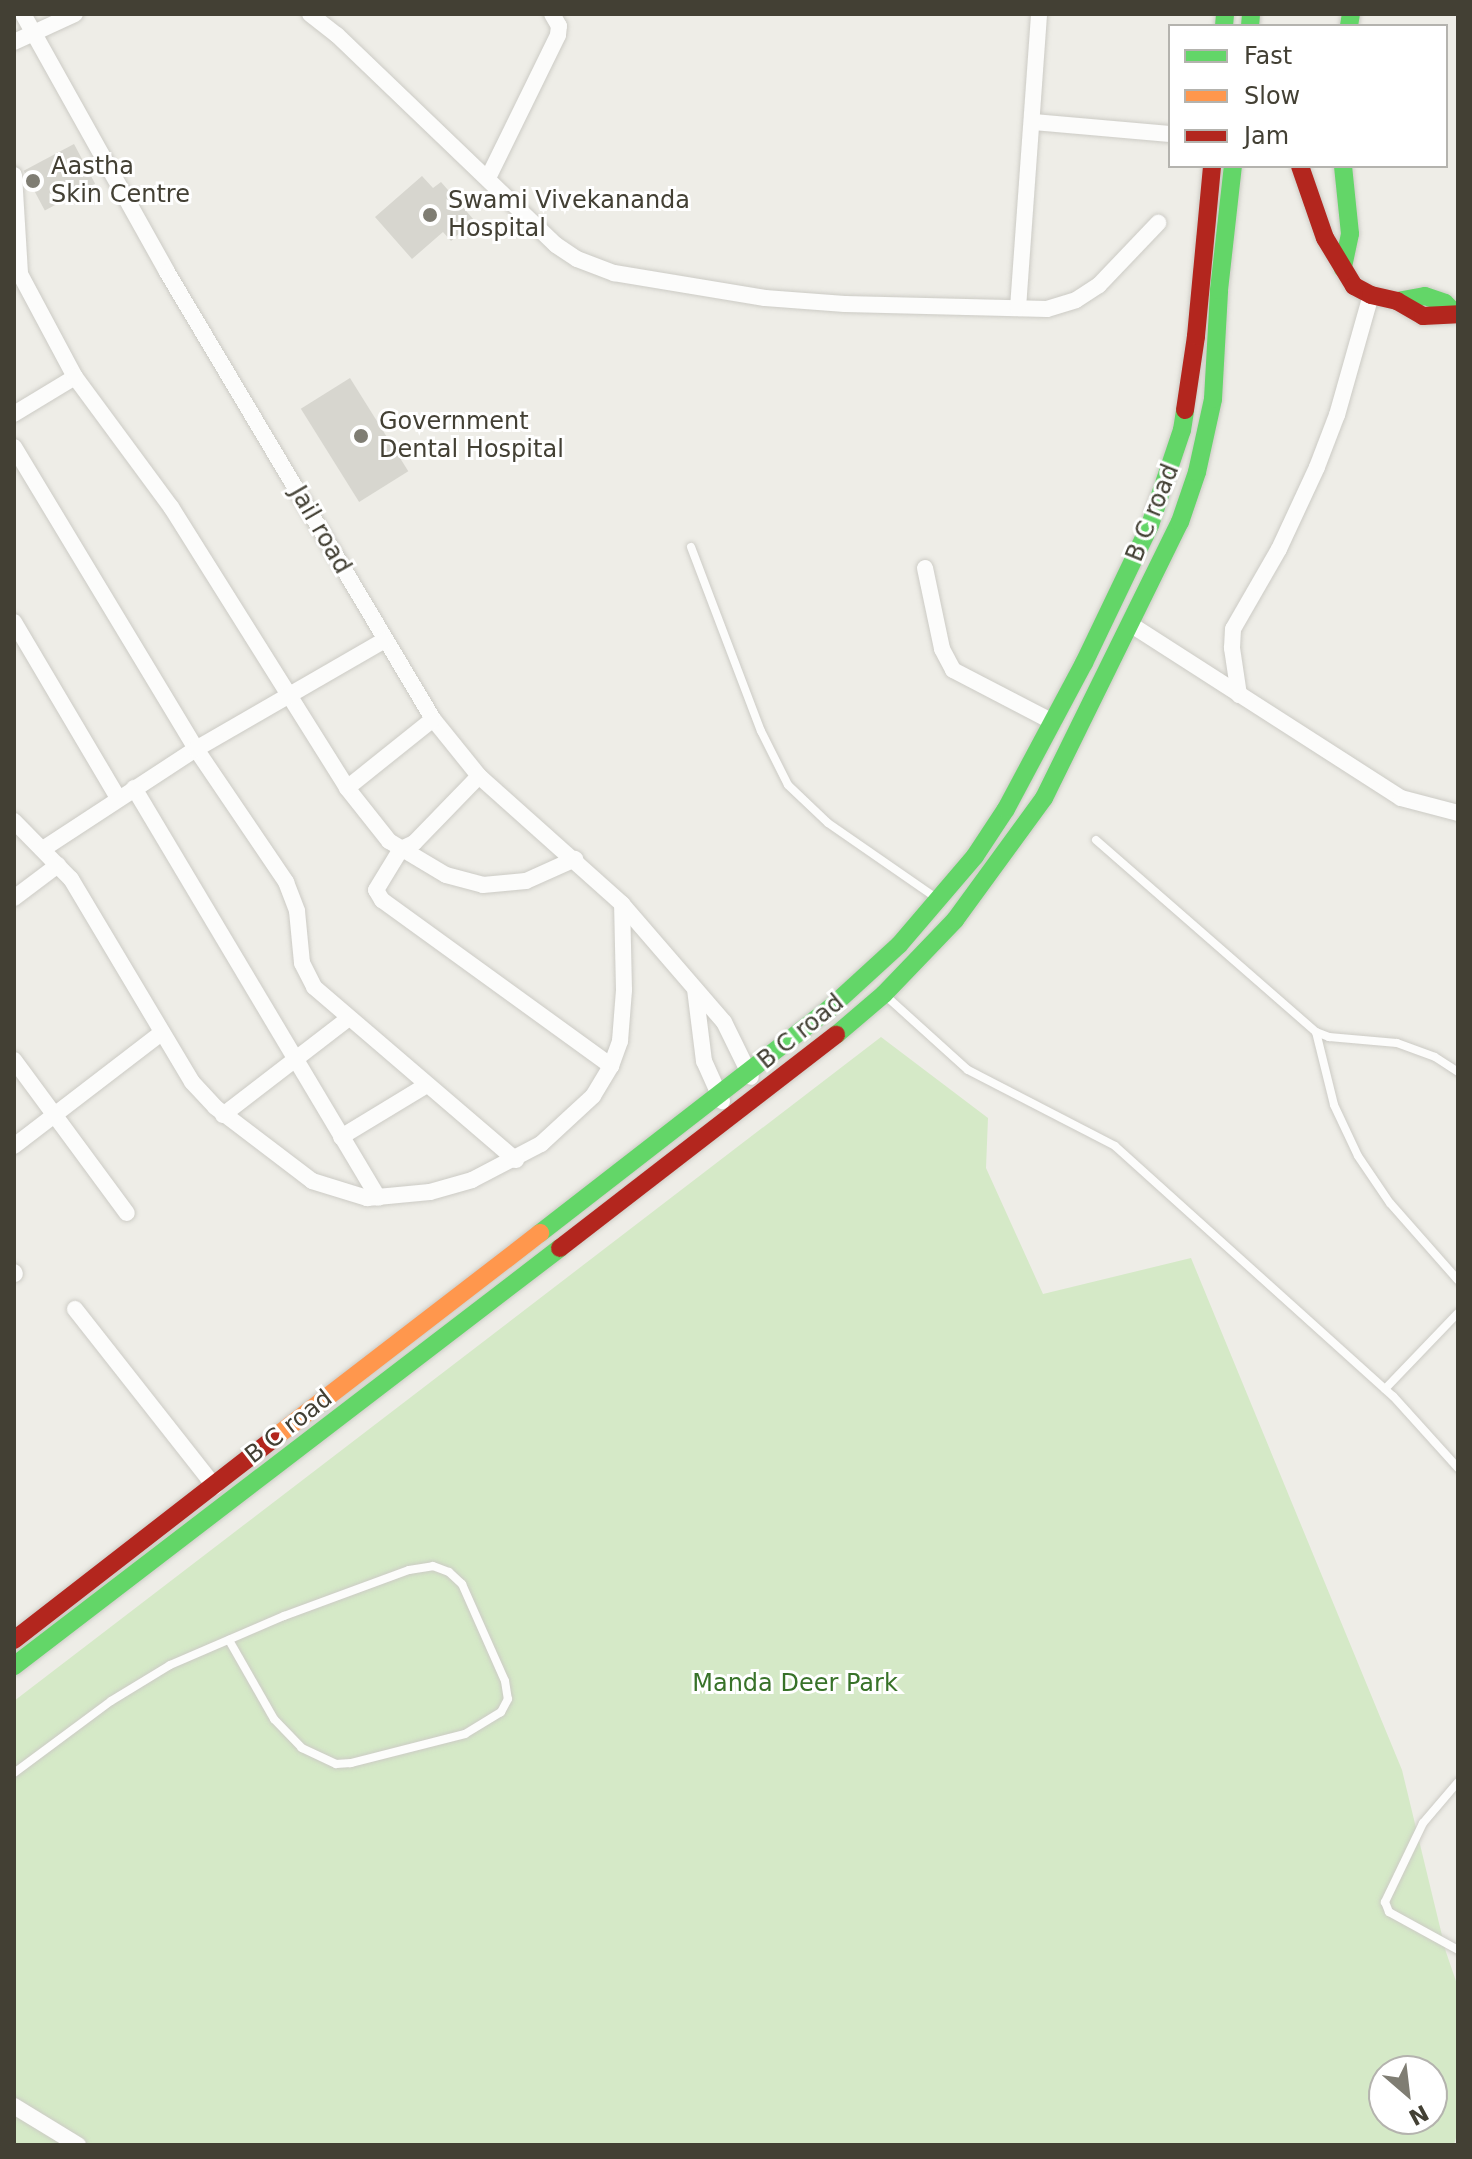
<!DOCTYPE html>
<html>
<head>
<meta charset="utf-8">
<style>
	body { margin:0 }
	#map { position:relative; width:1472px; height:2159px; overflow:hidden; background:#eeede7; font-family:"DejaVu Sans",sans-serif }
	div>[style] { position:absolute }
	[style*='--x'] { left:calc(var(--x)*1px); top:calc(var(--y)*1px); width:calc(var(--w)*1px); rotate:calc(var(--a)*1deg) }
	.green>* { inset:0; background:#d5e9c7 }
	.building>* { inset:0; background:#d7d6cf; transform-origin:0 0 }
	.roads { filter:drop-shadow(0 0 2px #cccbc5) drop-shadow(0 0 2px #cccbc5) }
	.lane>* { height:8px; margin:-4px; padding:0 4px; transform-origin:4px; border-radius:4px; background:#fcfcfb }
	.street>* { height:16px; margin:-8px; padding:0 8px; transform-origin:8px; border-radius:8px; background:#fcfcfb }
	.fast>* { height:18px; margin:-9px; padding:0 9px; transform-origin:9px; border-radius:9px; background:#63d668 }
	.slow>* { height:18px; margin:-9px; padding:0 9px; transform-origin:9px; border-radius:9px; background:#ff974d }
	.jam>* { height:18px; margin:-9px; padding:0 9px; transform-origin:9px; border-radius:9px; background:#b3261e }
	.dots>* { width:22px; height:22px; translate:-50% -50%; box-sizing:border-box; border:4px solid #fff; border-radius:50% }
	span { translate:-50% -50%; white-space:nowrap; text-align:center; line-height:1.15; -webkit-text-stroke:6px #fff; paint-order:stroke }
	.poi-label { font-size:24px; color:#434034 }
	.left { translate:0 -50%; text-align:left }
	.street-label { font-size:24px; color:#434034 }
	.park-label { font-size:24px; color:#387229 }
	.frame { position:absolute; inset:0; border:16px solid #434034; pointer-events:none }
	.legend { position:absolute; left:1168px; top:24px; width:280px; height:144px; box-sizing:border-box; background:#fff; border:2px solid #b4b3ae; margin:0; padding:10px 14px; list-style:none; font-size:24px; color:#434034 }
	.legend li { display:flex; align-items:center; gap:16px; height:40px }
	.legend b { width:40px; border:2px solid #b4b3ae }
	.north { position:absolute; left:1368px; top:2055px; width:80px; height:80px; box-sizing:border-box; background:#fff; border:2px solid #b4b3ae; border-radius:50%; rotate:152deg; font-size:22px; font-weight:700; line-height:32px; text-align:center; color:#434034 }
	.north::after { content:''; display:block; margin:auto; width:28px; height:36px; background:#7f7d73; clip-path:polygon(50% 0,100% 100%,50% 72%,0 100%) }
</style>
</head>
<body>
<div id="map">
	<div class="green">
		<i style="clip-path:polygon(evenodd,881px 1037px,988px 1118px,986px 1168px,1043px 1294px,1191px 1258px,1402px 1770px,1446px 1952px,1458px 1987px,1458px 2131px,1454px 2145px,14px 2145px,14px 1701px,881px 1037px,1384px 2071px,1432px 2071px,1432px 2119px,1384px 2119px,1384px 2071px)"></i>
	</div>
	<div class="building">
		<i style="left:74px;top:144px;width:45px;height:57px;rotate:62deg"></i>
		<i style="clip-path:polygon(422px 176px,433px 188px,441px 182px,474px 220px,451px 241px,443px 232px,412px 259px,375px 217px)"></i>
		<i style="left:350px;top:378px;width:110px;height:58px;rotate:58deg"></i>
	</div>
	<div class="roads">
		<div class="lane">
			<i style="--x:691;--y:547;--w:197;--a:69.2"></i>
			<i style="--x:761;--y:731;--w:60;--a:63.4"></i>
			<i style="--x:788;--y:785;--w:55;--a:43.5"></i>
			<i style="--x:828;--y:823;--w:130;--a:34.7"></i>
			<i style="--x:1096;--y:840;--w:292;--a:41.1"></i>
			<i style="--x:1316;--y:1032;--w:14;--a:21"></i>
			<i style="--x:1329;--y:1037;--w:68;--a:5"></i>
			<i style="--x:1397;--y:1043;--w:40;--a:20.2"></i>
			<i style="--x:1435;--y:1057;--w:27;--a:33"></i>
			<i style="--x:886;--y:996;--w:110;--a:42.1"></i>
			<i style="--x:968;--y:1070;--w:165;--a:27.3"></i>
			<i style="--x:1115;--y:1146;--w:374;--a:42"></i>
			<i style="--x:1393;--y:1396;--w:97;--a:47.9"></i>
			<i style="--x:1316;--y:1032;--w:75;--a:76.1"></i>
			<i style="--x:1334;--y:1105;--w:56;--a:64.8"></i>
			<i style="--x:1358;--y:1156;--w:57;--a:55.8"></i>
			<i style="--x:1390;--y:1203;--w:103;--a:48.6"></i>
			<i style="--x:1385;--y:1389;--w:105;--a:-46.2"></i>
			<i style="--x:14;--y:1773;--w:121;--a:-36.6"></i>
			<i style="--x:111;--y:1701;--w:69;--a:-31.4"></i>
			<i style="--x:170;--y:1665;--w:124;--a:-23.3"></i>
			<i style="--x:284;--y:1616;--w:133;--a:-20.2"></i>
			<i style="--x:409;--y:1570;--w:24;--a:-9"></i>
			<i style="--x:433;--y:1566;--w:17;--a:21"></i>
			<i style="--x:449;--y:1572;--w:18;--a:43"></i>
			<i style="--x:462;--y:1584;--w:106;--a:66.1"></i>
			<i style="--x:505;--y:1681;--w:18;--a:81"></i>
			<i style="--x:508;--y:1699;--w:15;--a:118"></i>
			<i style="--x:501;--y:1712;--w:42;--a:148.6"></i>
			<i style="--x:465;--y:1734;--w:118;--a:165.7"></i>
			<i style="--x:351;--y:1763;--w:15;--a:176"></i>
			<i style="--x:336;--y:1764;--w:38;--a:-155"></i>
			<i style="--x:302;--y:1748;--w:40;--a:-134"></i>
			<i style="--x:274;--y:1719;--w:91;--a:-119.7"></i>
			<i style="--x:1458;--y:1782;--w:54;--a:130.5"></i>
			<i style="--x:1423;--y:1823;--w:88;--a:115.7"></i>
			<i style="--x:1385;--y:1902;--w:11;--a:68"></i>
			<i style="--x:1389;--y:1912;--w:79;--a:28.8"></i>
		</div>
		<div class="street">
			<i style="--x:23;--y:14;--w:295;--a:60.8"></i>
			<i style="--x:167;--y:272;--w:520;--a:59.24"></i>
			<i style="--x:433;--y:719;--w:73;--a:51.1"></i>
			<i style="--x:479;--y:776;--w:192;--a:41.8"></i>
			<i style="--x:622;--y:904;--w:156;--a:49.2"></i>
			<i style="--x:724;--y:1022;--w:61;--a:63.9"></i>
			<i style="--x:310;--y:14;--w:34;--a:38"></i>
			<i style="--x:337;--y:35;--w:303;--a:43.8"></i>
			<i style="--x:556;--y:245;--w:25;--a:34"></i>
			<i style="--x:577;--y:259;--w:40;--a:21"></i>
			<i style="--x:614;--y:273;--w:153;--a:9.4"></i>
			<i style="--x:765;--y:298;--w:80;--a:4.3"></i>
			<i style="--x:845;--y:304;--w:202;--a:1.4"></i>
			<i style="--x:1047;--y:309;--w:30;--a:-17"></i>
			<i style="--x:1076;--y:300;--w:27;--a:-33"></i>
			<i style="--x:1099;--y:285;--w:86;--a:-46.4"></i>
			<i style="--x:14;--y:42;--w:67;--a:-24.7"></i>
			<i style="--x:1033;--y:122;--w:138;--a:5"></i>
			<i style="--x:14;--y:175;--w:99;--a:86.5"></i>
			<i style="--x:20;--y:274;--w:117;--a:61.9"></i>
			<i style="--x:75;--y:377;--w:71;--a:148.8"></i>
			<i style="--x:488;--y:178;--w:159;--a:-63.9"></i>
			<i style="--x:558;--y:35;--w:9;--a:-84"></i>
			<i style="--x:559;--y:26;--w:14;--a:-120"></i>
			<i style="--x:1018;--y:308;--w:295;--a:-85.9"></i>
			<i style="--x:75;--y:377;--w:162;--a:53.6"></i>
			<i style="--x:171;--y:507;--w:332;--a:57.9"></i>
			<i style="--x:347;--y:788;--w:68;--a:51.6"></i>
			<i style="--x:389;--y:841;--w:66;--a:30.8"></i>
			<i style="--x:446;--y:875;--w:38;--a:15"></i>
			<i style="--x:483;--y:885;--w:43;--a:-5.3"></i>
			<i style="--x:526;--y:881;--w:54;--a:-24.2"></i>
			<i style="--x:14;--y:447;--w:353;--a:58.9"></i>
			<i style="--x:196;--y:749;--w:161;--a:55.9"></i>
			<i style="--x:286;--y:882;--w:31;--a:69"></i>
			<i style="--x:297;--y:911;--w:52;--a:84.5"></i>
			<i style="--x:302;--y:963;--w:27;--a:63"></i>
			<i style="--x:314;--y:987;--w:266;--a:40.6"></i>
			<i style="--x:925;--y:568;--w:83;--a:78.1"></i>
			<i style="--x:942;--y:649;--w:24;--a:62"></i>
			<i style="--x:953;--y:670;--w:113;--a:27.5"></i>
			<i style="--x:14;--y:622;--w:204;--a:59.4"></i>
			<i style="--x:1130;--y:624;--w:322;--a:32.7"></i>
			<i style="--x:1401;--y:798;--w:59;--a:14.7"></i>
			<i style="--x:1239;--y:695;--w:48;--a:-98.5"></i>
			<i style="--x:1232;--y:648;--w:19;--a:-87"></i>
			<i style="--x:1233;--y:629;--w:92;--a:-60.1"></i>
			<i style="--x:1279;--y:549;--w:90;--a:-65.1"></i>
			<i style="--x:1317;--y:467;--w:56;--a:-69"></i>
			<i style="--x:1337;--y:415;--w:125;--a:-74.2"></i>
			<i style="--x:479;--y:776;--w:93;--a:134.1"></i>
			<i style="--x:414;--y:843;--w:14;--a:155"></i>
			<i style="--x:401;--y:849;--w:48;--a:121.4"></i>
			<i style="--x:376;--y:890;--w:12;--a:59"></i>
			<i style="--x:382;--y:900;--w:283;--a:35.9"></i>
			<i style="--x:134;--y:788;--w:477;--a:59.2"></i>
			<i style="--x:347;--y:788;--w:110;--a:-38.7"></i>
			<i style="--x:14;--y:821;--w:81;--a:45.5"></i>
			<i style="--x:71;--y:879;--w:236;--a:59.2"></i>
			<i style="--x:192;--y:1082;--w:34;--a:47"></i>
			<i style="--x:215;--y:1107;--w:122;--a:37.3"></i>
			<i style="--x:312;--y:1181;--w:58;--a:17.2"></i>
			<i style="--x:367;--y:1198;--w:63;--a:-5.4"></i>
			<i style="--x:430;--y:1192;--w:44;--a:-15.9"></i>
			<i style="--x:472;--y:1180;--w:78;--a:-27.6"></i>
			<i style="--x:541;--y:1144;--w:71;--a:-42.7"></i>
			<i style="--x:593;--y:1096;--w:35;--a:-59"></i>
			<i style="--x:611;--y:1066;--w:27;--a:-70"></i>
			<i style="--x:620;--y:1041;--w:51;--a:-85.5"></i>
			<i style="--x:624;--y:990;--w:86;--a:-91.3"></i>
			<i style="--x:43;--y:849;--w:183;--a:-33.2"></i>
			<i style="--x:196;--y:749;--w:218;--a:-30"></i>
			<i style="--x:14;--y:898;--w:55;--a:-36.9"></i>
			<i style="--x:695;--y:989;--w:73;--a:82.9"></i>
			<i style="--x:704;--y:1061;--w:44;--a:65.8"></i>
			<i style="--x:14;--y:1060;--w:190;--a:53.6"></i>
			<i style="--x:223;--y:1115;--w:159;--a:-37.6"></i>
			<i style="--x:341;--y:1137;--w:100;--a:-31.2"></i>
			<i style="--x:14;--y:1146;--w:185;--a:-37.5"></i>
			<i style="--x:14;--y:1272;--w:2;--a:63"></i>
			<i style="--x:75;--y:1309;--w:226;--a:51.8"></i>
			<i style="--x:14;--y:2106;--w:75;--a:31.4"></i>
		</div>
		<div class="fast">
			<i style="--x:1224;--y:26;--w:12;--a:-85"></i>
			<i style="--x:1250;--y:26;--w:12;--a:-85"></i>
			<i style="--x:1349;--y:26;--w:12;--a:-81"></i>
			<i style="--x:1343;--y:166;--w:68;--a:84.1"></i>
			<i style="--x:1350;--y:234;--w:35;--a:102"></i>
			<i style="--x:1397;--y:301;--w:28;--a:-10"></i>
			<i style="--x:1425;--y:296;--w:21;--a:19"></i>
			<i style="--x:1445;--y:303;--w:14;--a:45"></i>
			<i style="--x:836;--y:1035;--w:63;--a:-40.5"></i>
			<i style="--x:884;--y:994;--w:103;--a:-46.2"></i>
			<i style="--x:955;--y:920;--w:151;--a:-53.9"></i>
			<i style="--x:1044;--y:798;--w:308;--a:-63.8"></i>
			<i style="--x:1180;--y:522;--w:53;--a:-71.2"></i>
			<i style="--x:1197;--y:472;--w:75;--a:-77.6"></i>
			<i style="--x:1213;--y:399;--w:109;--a:-86.8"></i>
			<i style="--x:1219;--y:290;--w:125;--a:-83.6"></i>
			<i style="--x:540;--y:1233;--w:367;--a:-37.8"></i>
			<i style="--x:830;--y:1008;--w:93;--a:-42.4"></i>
			<i style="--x:899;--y:945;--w:117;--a:-49.5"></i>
			<i style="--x:975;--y:856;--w:56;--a:-56.6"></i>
			<i style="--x:1006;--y:809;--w:166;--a:-61.9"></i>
			<i style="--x:1084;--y:663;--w:153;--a:-64.4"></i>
			<i style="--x:1150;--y:525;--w:100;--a:-71.4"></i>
			<i style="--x:1182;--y:430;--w:20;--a:-81"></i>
			<i style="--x:14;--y:1666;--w:688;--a:-37.44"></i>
		</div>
		<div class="slow">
			<i style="--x:274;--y:1438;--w:336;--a:-37.6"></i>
		</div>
		<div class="jam">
			<i style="--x:1300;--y:166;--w:76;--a:70.9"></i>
			<i style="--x:1325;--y:238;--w:56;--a:58.9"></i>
			<i style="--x:1354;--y:286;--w:19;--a:28"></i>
			<i style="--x:1371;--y:295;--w:27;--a:13"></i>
			<i style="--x:1397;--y:301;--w:30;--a:30"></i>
			<i style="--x:1423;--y:316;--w:35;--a:-3"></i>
			<i style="--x:1185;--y:410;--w:75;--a:-81.5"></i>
			<i style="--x:1196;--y:336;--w:171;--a:-84.6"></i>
			<i style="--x:560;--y:1248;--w:349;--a:-37.7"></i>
			<i style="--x:14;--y:1640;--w:329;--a:-37.8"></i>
		</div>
	</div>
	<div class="dots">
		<i style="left:33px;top:181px;background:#7f7d73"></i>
		<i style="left:430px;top:215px;background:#7f7d73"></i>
		<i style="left:361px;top:436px;background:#7f7d73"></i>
	</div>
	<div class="poi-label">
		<span class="left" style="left:51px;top:181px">Aastha<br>Skin Centre</span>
		<span class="left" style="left:448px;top:215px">Swami Vivekananda<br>Hospital</span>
		<span class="left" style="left:379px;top:436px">Government<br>Dental Hospital</span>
	</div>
	<div class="street-label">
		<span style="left:1153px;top:513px;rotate:-68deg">B C road</span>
		<span style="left:320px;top:530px;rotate:60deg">Jail road</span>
		<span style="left:801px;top:1032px;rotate:-39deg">B C road</span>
		<span style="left:289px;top:1427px;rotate:-38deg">B C road</span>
	</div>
	<div class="park-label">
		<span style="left:795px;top:1684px">Manda Deer Park</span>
	</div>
	<div class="frame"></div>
	<ul class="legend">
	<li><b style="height:10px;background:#63d668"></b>Fast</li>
	<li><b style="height:10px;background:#ff974d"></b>Slow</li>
	<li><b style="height:10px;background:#b3261e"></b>Jam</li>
	</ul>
	<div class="north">N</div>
</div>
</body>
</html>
